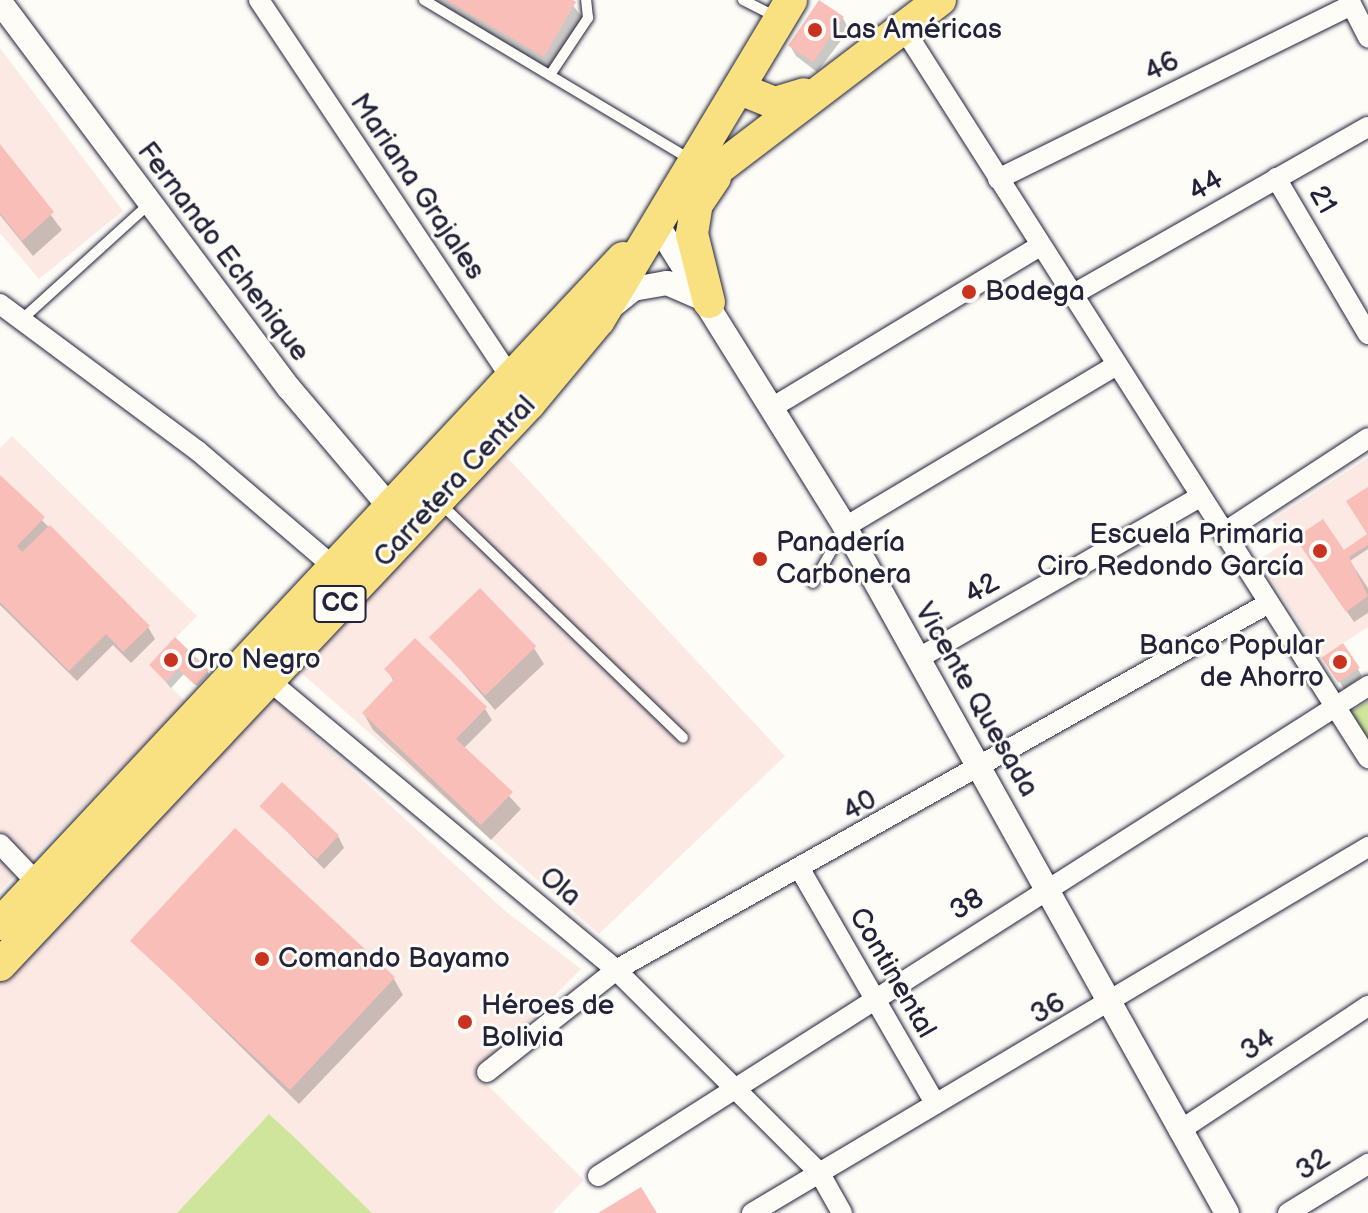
<!DOCTYPE html>
<html>
<head>
<meta charset="utf-8">
<style>
	body { margin:0 }
	#map { position:relative; width:1368px; height:1213px; overflow:hidden; background:#fdfcf7; font-family:"Balsamiq Sans",sans-serif }
	div>[style] { position:absolute }
	[style*='--x'] { left:calc(var(--x)*1px); top:calc(var(--y)*1px); width:calc(var(--w)*1px); rotate:calc(var(--a)*1deg) }
	.built>* { inset:0; background:#fce9e4 }
	.green>* { inset:0; background:#cee59b }
	.shadow>* { inset:0; background:#0003 }
	.building>* { inset:0; background:#fabeb8; transform-origin:0 0 }
	.roads { filter:drop-shadow(0 0 2px #22223b) drop-shadow(0 0 2px #22223b) }
	.service>* { height:10px; margin:-5px; padding:0 5px; transform-origin:5px; border-radius:5px; background:#fdfcf7 }
	.minor>* { height:20px; margin:-10px; padding:0 10px; transform-origin:10px; border-radius:10px; background:#fdfcf7 }
	.tertiary>* { height:24px; margin:-12px; padding:0 12px; transform-origin:12px; border-radius:12px; background:#fdfcf7 }
	.primary>* { height:32px; margin:-16px; padding:0 16px; transform-origin:16px; border-radius:16px; background:#f9e181 }
	.trunk>* { height:32px; margin:-16px; padding:0 16px; transform-origin:16px; border-radius:16px; background:#f9e181 }
	.dots>* { width:22px; height:22px; translate:-50% -50%; box-sizing:border-box; border:4px solid #fdfcf7; border-radius:50% }
	span { translate:-50% -50%; white-space:nowrap; text-align:center; line-height:1.15; -webkit-text-stroke:6px #fdfcf7; paint-order:stroke }
	.shield-label span { padding:2px 6px; background:#fdfcf7; border:2px solid; border-radius:6px; -webkit-text-stroke-width:0 }
	.shield-label { font-size:26px; color:#22223b; font-weight:700 }
	.poi-label { font-size:28px; color:#22223b }
	.left { translate:0 -50%; text-align:left }
	.right { translate:-100% -50%; text-align:right }
	.street-label { font-size:28px; color:#22223b }
</style>
</head>
<body>
<div id="map">
	<div class="built">
		<i style="clip-path:polygon(0 48px,123px 211px,39px 279px,0 233px)"></i>
		<i style="clip-path:polygon(12px 436px,197px 616px,149px 665px,186px 702px,0 891px,0 448px)"></i>
		<i style="clip-path:polygon(503px 453px,785px 756px,599px 934px,300px 672px)"></i>
		<i style="clip-path:polygon(1368px 458px,1368px 627px,1321px 657px,1259px 560px,1286px 542px,1272px 520px)"></i>
		<i style="clip-path:polygon(267px 692px,504px 910px,581px 969px,476px 1074px,584px 1180px,552px 1213px,372px 1213px,269px 1114px,177px 1213px,0 1213px,0 980px)"></i>
	</div>
	<div class="green">
		<i style="clip-path:polygon(1368px 701px,1368px 743px,1349px 713px)"></i>
		<i style="clip-path:polygon(269px 1114px,294px 1137px,372px 1213px,177px 1213px)"></i>
	</div>
	<div class="shadow">
		<i style="clip-path:polygon(430px 0,569px 0,584px 20px,554px 72px)"></i>
		<i style="clip-path:polygon(843px 18px,849px 30px,817px 72px,796px 56px,789px 44px)"></i>
		<i style="clip-path:polygon(0 147px,62px 230px,33px 256px,0 215px)"></i>
		<i style="clip-path:polygon(0 478px,148px 627px,155px 639px,131px 663px,113px 645px,77px 681px,0 605px)"></i>
		<i style="clip-path:polygon(1368px 536px,1368px 549px,1350px 561px,1368px 588px,1368px 613px,1354px 622px,1305px 551px,1349px 561px,1347px 550px)"></i>
		<i style="clip-path:polygon(432px 637px,534px 648px,544px 664px,495px 710px)"></i>
		<i style="clip-path:polygon(1324px 657px,1358px 669px,1362px 676px,1344px 689px)"></i>
		<i style="clip-path:polygon(151px 665px,207px 671px,209px 674px,197px 686px,184px 674px,171px 688px)"></i>
		<i style="clip-path:polygon(387px 669px,485px 709px,492px 720px,464px 748px,521px 809px,491px 840px,373px 730px,364px 714px,394px 682px)"></i>
		<i style="clip-path:polygon(262px 806px,338px 836px,344px 848px,324px 869px)"></i>
		<i style="clip-path:polygon(132px 940px,394px 979px,403px 995px,299px 1104px)"></i>
	</div>
	<div class="building">
		<i style="clip-path:polygon(446px 0,573px 0,576px 2px,544px 57px)"></i>
		<i style="left:819px;top:0;width:30px;height:55px;rotate:34deg"></i>
		<i style="clip-path:polygon(0 144px,54px 212px,22px 241px,0 213px)"></i>
		<i style="clip-path:polygon(0 475px,45px 517px,17px 546px,22px 552px,50px 525px,150px 626px,123px 652px,106px 634px,69px 671px,0 602px)"></i>
		<i style="clip-path:polygon(1368px 487px,1368px 545px,1349px 557px,1368px 596px,1346px 612px,1295px 538px,1323px 519px,1344px 550px,1367px 534px,1346px 501px)"></i>
		<i style="left:480px;top:588px;width:81px;height:71px;rotate:46deg"></i>
		<i style="clip-path:polygon(175px 637px,209px 670px,195px 685px,178px 669px,166px 682px,149px 665px)"></i>
		<i style="clip-path:polygon(415px 638px,487px 707px,456px 739px,513px 792px,481px 825px,362px 713px,394px 679px,384px 669px)"></i>
		<i style="left:1343px;top:643px;width:30px;height:26px;rotate:56deg"></i>
		<i style="left:282px;top:782px;width:78px;height:33px;rotate:43deg"></i>
		<i style="left:235px;top:828px;width:219px;height:154px;rotate:43deg"></i>
		<i style="clip-path:polygon(641px 1187px,657px 1213px,598px 1213px)"></i>
	</div>
	<div class="roads">
		<div class="service">
			<i style="--x:424;--y:0;--w:311;--a:30.9"></i>
			<i style="--x:743;--y:0;--w:36;--a:27"></i>
			<i style="--x:550;--y:75;--w:69;--a:-56.3"></i>
			<i style="--x:588;--y:18;--w:18;--a:-96"></i>
			<i style="--x:19;--y:322;--w:174;--a:-42.2"></i>
			<i style="--x:442;--y:505;--w:335;--a:44"></i>
			<i style="--x:813;--y:583;--w:62;--a:-60.1"></i>
		</div>
		<div class="minor">
			<i style="--x:259;--y:0;--w:463;--a:56.3"></i>
			<i style="--x:1349;--y:0;--w:42;--a:62.8"></i>
			<i style="--x:902;--y:26;--w:868;--a:57.52"></i>
			<i style="--x:1276;--y:178;--w:181;--a:59.5"></i>
			<i style="--x:998;--y:179;--w:394;--a:-26.2"></i>
			<i style="--x:1072;--y:295;--w:340;--a:-29.6"></i>
			<i style="--x:0;--y:304;--w:247;--a:36.6"></i>
			<i style="--x:198;--y:451;--w:182;--a:40.5"></i>
			<i style="--x:773;--y:407;--w:312;--a:-31.1"></i>
			<i style="--x:845;--y:527;--w:317;--a:-30.8"></i>
			<i style="--x:1223;--y:533;--w:173;--a:-33.2"></i>
			<i style="--x:917;--y:659;--w:326;--a:-29.8"></i>
			<i style="--x:260;--y:673;--w:464;--a:39.8"></i>
			<i style="--x:616;--y:970;--w:286;--a:44.9"></i>
			<i style="--x:819;--y:1172;--w:47;--a:60.7"></i>
			<i style="--x:0;--y:844;--w:64;--a:46.3"></i>
			<i style="--x:801;--y:871;--w:268;--a:60"></i>
			<i style="--x:487;--y:1072;--w:164;--a:-38.3"></i>
			<i style="--x:616;--y:970;--w:749;--a:-29.34"></i>
			<i style="--x:1179;--y:1131;--w:227;--a:-33.5"></i>
			<i style="--x:598;--y:1176;--w:913;--a:-32.47"></i>
			<i style="--x:752;--y:1213;--w:717;--a:-30.72"></i>
			<i style="--x:1288;--y:1213;--w:94;--a:-31.5"></i>
		</div>
		<div class="tertiary">
			<i style="--x:0;--y:2;--w:482;--a:53.2"></i>
			<i style="--x:289;--y:388;--w:172;--a:49.7"></i>
			<i style="--x:658;--y:226;--w:354;--a:58.1"></i>
			<i style="--x:845;--y:527;--w:785;--a:60.89"></i>
			<i style="--x:611;--y:307;--w:28;--a:-39"></i>
			<i style="--x:633;--y:289;--w:35;--a:-10"></i>
			<i style="--x:667;--y:283;--w:40;--a:23.4"></i>
		</div>
		<div class="primary">
			<i style="--x:740;--y:89;--w:38;--a:22"></i>
			<i style="--x:775;--y:103;--w:30;--a:-17"></i>
			<i style="--x:672;--y:204;--w:337;--a:-37.3"></i>
			<i style="--x:709;--y:302;--w:70;--a:-104"></i>
			<i style="--x:692;--y:234;--w:30;--a:-81"></i>
			<i style="--x:697;--y:204;--w:32;--a:-56"></i>
		</div>
		<div class="trunk">
			<i style="--x:0;--y:924;--w:912;--a:-46.91"></i>
			<i style="--x:0;--y:965;--w:771;--a:-46.68"></i>
			<i style="--x:529;--y:404;--w:109;--a:-50.2"></i>
			<i style="--x:599;--y:320;--w:373;--a:-59"></i>
		</div>
	</div>
	<div class="dots">
		<i style="left:815px;top:30px;background:#c8321e"></i>
		<i style="left:969px;top:292px;background:#c8321e"></i>
		<i style="left:1320px;top:551px;background:#c8321e"></i>
		<i style="left:760px;top:559px;background:#c8321e"></i>
		<i style="left:171px;top:660px;background:#c8321e"></i>
		<i style="left:1340px;top:662px;background:#c8321e"></i>
		<i style="left:262px;top:959px;background:#c8321e"></i>
		<i style="left:465px;top:1022px;background:#c8321e"></i>
	</div>
	<div class="shield-label">
		<span style="left:340px;top:604px">CC</span>
	</div>
	<div class="poi-label">
		<span class="left" style="left:831px;top:30px">Las Américas</span>
		<span class="left" style="left:985px;top:292px">Bodega</span>
		<span class="right" style="left:1304px;top:551px">Escuela Primaria<br>Ciro Redondo García</span>
		<span class="left" style="left:776px;top:559px">Panadería<br>Carbonera</span>
		<span class="right" style="left:1324px;top:662px">Banco Popular<br>de Ahorro</span>
		<span class="left" style="left:187px;top:660px">Oro Negro</span>
		<span class="left" style="left:278px;top:959px">Comando Bayamo</span>
		<span class="left" style="left:481px;top:1022px">Héroes de<br>Bolivia</span>
	</div>
	<div class="street-label">
		<span style="left:1162px;top:67px;rotate:-26deg">46</span>
		<span style="left:1206px;top:186px;rotate:-30deg">44</span>
		<span style="left:417px;top:187px;rotate:56deg">Mariana Grajales</span>
		<span style="left:1322px;top:200px;rotate:60deg">21</span>
		<span style="left:223px;top:252px;rotate:53deg">Fernando Echenique</span>
		<span style="left:455px;top:482px;rotate:-47deg">Carretera Central</span>
		<span style="left:982px;top:589px;rotate:-30deg">42</span>
		<span style="left:976px;top:700px;rotate:60deg">Vicente Quesada</span>
		<span style="left:860px;top:806px;rotate:-29deg">40</span>
		<span style="left:560px;top:887px;rotate:40deg">Ola</span>
		<span style="left:967px;top:905px;rotate:-31deg">38</span>
		<span style="left:892px;top:973px;rotate:60deg">Continental</span>
		<span style="left:1048px;top:1009px;rotate:-29deg">36</span>
		<span style="left:1258px;top:1045px;rotate:-33deg">34</span>
		<span style="left:1313px;top:1165px;rotate:-32deg">32</span>
	</div>
</div>
</body>
</html>
